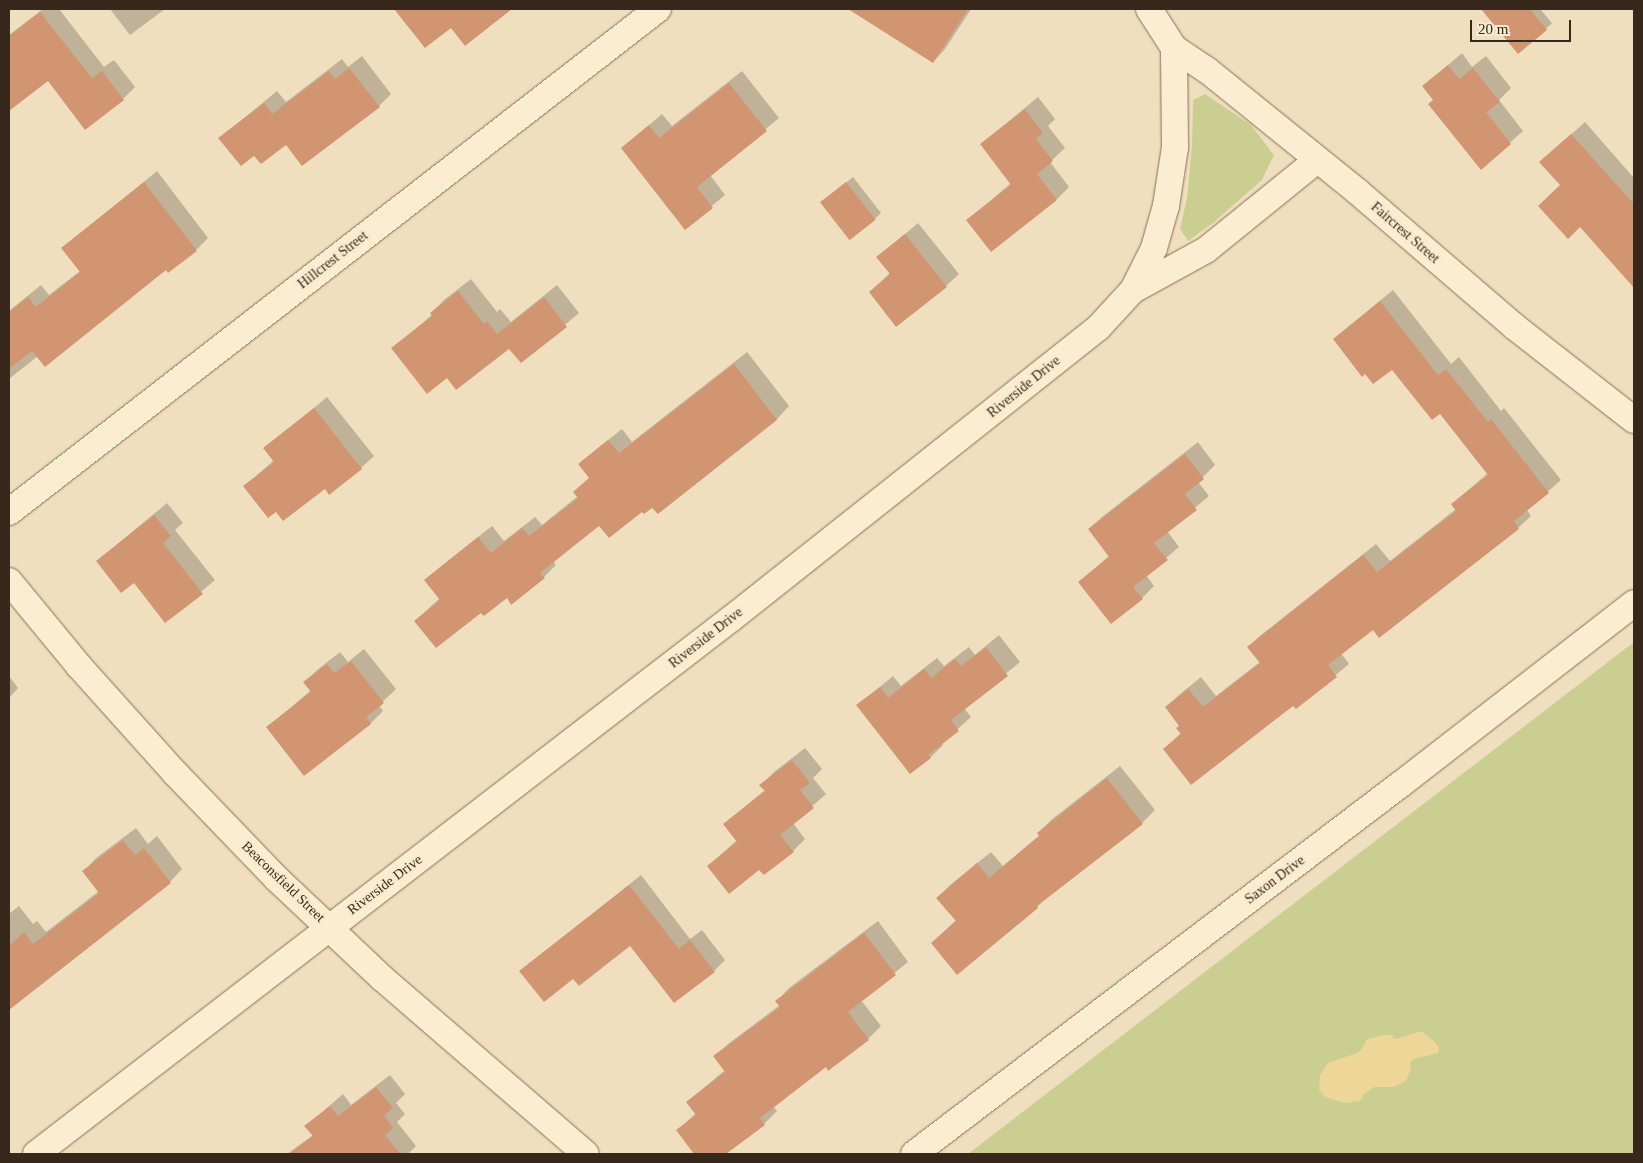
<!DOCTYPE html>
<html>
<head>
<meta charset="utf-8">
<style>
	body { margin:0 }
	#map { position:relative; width:1643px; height:1163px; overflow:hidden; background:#f0dfbe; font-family:Georgia,serif }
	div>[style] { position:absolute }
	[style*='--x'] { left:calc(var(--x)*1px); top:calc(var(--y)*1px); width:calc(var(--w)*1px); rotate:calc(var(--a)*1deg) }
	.green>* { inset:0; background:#cacf91 }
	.sand>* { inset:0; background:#eed598 }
	.shadow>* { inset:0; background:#0003 }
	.building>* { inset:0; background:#d19671; transform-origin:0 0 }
	.roads { filter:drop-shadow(0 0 1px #896f55) drop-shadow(0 0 1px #896f55) }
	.minor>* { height:26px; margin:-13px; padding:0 13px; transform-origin:13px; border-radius:13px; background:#fbedd1 }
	span { translate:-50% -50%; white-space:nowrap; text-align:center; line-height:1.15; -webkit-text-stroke:5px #f7eace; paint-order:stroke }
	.street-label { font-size:14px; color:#38281b }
	.frame { position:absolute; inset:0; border:10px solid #38281b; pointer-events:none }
	.scale { position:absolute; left:1470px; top:20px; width:101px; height:22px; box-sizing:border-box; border:2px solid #38281b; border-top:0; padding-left:6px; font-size:15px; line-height:18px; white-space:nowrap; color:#38281b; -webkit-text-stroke:4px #f7eace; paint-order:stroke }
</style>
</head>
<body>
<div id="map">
	<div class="green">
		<i style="clip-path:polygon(1205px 94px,1251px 125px,1274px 155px,1262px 180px,1213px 223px,1188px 241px,1180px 229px,1187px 198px,1192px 146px,1193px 100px)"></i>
		<i style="clip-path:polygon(1634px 642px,1634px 1154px,968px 1154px)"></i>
	</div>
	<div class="sand">
		<i style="clip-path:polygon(1421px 1031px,1435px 1042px,1439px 1048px,1438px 1053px,1413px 1059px,1410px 1063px,1411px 1069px,1406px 1081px,1393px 1087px,1374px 1087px,1364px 1094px,1360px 1101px,1345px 1103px,1325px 1097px,1319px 1090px,1320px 1075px,1328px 1063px,1357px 1053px,1362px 1049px,1367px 1039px,1384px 1035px,1393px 1035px,1393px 1038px,1397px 1039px)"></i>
	</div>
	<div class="shadow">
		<i style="clip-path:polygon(43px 9px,59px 9px,104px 67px,114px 60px,135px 87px,123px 99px,48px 79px,14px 106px,9px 99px,9px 35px)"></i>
		<i style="clip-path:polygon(110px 9px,165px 9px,130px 35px)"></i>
		<i style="clip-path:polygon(409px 9px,510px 9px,465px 44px,451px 26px,401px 17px)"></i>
		<i style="clip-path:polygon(869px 9px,971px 9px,945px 49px,933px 62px,864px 17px)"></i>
		<i style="clip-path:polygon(1494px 9px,1540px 9px,1552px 23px,1546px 29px,1488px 15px)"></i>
		<i style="clip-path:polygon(1462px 53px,1472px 67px,1486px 56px,1511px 88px,1499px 100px,1523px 131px,1481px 168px,1424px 86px)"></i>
		<i style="clip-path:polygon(362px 56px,391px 94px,379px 106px,255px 154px,220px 138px,277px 91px,286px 102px,342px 59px,348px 67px)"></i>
		<i style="clip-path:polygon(742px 71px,779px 118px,710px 175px,725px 195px,685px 228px,622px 148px,662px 114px,672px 126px)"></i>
		<i style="clip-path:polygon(1038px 97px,1055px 119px,1048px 126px,1065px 148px,1050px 162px,1069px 187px,1057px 199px,991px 250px,968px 220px,1011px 183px,981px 144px)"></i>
		<i style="clip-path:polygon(1585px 122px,1634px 178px,1634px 286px,1580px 225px,1562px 185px,1554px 150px)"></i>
		<i style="clip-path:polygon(157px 171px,208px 238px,196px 250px,38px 356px,9px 379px,9px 311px,41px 285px,49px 295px,80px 271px,63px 248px)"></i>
		<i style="clip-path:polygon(853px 177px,881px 213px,875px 219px,828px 197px)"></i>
		<i style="clip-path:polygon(918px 223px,959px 274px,946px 286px,870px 292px,890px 273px,878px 257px)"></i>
		<i style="clip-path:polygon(471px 279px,497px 312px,500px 309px,511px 322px,557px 285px,579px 313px,521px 362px,509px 347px,447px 376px,393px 348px,433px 314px,431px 313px,444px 300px)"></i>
		<i style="clip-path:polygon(1393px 290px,1451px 364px,1459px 357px,1501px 411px,1504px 408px,1561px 480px,1527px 510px,1531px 516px,1518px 528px,1446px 584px,1373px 628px,1341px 653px,1349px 664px,1296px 708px,1293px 704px,1164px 749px,1181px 733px,1181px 725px,1166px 707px,1179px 695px,1201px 677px,1216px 696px,1260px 662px,1248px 647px,1261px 635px,1376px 544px,1390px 561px,1456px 509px,1452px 504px,1488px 473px,1440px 412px,1392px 368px,1334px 339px)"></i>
		<i style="clip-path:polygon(747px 352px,789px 406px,777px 419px,658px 513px,652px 506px,600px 524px,553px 561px,556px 565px,544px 577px,481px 611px,415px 621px,440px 598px,426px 580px,439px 568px,492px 526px,504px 541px,535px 517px,542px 525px,578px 496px,574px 492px,590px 477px,580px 464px,593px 452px,622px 429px,632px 442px)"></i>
		<i style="clip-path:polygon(327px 397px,374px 456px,361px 468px,276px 510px,245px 486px,274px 460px,265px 449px)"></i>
		<i style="clip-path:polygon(1198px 442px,1215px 465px,1198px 482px,1209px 496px,1167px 531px,1179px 547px,1146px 575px,1154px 586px,1142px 598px,1079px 582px,1110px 555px,1089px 529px,1102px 517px)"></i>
		<i style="clip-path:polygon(167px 503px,183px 523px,175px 530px,215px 580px,165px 622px,134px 581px,97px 561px)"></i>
		<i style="clip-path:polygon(999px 635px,1020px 662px,964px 708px,971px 717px,942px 743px,943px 745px,931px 757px,910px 773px,858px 705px,893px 676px,901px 686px,937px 658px,944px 666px,969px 647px,975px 655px)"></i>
		<i style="clip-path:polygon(364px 649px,396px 689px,379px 705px,383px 711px,371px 723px,267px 728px,311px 690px,305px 682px,317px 670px,340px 652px,348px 662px)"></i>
		<i style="clip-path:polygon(9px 676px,18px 688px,9px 698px)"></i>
		<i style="clip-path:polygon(805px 748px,822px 769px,813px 778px,826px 794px,793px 823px,805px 839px,793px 851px,759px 869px,708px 866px,737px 840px,724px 824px,765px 790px,761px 785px,774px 772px)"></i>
		<i style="clip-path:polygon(1120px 766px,1155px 810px,1142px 823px,1050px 894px,1037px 907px,932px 943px,956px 920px,938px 898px,950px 885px,991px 852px,1003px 866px,1040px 835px,1038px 833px,1051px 820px)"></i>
		<i style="clip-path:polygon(136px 828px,148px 844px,157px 836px,182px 869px,170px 882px,12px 1006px,9px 1003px,9px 914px,19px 906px,33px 924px,37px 921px,46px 932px,99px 891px,84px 871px,96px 858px)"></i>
		<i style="clip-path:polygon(641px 875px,690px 939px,702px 930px,725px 960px,714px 971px,630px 944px,574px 977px,521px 971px)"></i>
		<i style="clip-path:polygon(878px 921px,908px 962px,861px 1000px,881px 1026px,868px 1039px,828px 1069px,826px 1065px,773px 1106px,777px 1111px,764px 1124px,724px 1154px,696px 1154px,678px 1130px,696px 1113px,687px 1102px,725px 1070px,715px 1057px,728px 1044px,780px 1005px,777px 1001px,789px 988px)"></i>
		<i style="clip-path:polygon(390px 1075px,405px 1094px,396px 1103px,405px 1114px,397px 1122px,416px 1146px,408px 1154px,287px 1154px,313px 1135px,306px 1126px,343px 1094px,351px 1105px)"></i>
	</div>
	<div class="building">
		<i style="clip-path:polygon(394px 9px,512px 9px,465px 46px,451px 28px,425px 48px)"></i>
		<i style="clip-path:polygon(848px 9px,968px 9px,933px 63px)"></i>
		<i style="clip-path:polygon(1481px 9px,1530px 9px,1547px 30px,1518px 54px)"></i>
		<i style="clip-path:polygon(40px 12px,92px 78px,102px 71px,124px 100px,85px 130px,48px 81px,9px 111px,9px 36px)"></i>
		<i style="clip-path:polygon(1448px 65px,1459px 79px,1473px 68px,1500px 102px,1486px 112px,1511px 144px,1481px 170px,1428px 104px,1433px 100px,1422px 86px)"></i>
		<i style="clip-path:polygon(349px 68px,380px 107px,302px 166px,286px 145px,261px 164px,254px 156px,241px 166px,218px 138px,264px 103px,272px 114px,329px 71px,335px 79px)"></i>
		<i style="clip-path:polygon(729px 83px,767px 131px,697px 187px,713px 208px,685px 230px,621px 148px,649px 125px,659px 138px)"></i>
		<i style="clip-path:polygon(1025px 109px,1043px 133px,1036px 139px,1053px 161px,1037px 174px,1057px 200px,991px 252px,966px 220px,1011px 185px,980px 144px)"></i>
		<i style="clip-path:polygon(1571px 134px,1634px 204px,1634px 288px,1580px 227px,1568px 239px,1538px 206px,1560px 185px,1539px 162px)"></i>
		<i style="clip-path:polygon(144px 182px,197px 251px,168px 273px,166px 270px,45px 367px,32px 351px,9px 369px,9px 312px,28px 297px,36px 307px,80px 272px,61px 248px)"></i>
		<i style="left:846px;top:182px;width:48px;height:33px;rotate:52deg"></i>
		<i style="clip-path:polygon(905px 234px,947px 287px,896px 327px,869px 292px,890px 274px,876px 257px)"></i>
		<i style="clip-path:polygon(458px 291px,484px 324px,487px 321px,497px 334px,544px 297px,567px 327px,521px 363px,509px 349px,456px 390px,447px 378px,427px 394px,391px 348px,432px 316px,430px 313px)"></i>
		<i style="clip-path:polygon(1380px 301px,1438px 375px,1446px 369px,1488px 422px,1491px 419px,1549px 493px,1514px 521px,1519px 529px,1379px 638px,1373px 630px,1328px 665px,1337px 677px,1296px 709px,1293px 706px,1191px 785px,1163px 749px,1181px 734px,1176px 728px,1179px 726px,1165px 707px,1188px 689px,1203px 707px,1260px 663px,1247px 647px,1363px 555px,1377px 572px,1456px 511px,1451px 504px,1488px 475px,1440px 414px,1432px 420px,1392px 370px,1373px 384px,1365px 374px,1362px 377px,1333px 339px)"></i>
		<i style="clip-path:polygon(734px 364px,777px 420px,658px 514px,652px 508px,644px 514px,642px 512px,609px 538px,599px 526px,540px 573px,545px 578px,511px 605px,507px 598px,484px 616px,481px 613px,436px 648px,414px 621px,440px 600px,424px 580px,478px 537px,491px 553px,522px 528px,529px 536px,578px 498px,573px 492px,589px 478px,578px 464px,608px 440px,619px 453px)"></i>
		<i style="clip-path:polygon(314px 408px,362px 469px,329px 495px,325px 489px,283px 521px,276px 512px,268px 518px,243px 486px,274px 462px,263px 448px)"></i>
		<i style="clip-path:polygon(1185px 454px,1204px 479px,1185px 494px,1197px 510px,1154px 543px,1168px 560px,1133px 587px,1143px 599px,1111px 624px,1078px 582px,1109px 557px,1088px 529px)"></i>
		<i style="clip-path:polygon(154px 515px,171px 536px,163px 543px,203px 594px,165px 623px,134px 583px,121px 593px,96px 561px)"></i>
		<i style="clip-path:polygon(986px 647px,1008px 676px,951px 720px,959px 731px,928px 755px,931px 758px,910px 774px,856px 705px,880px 687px,888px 698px,924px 669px,931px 678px,955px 659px,961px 666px)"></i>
		<i style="clip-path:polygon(351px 661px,384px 703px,366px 717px,371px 724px,304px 776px,266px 727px,311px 692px,303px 682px,327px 664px,334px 673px)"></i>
		<i style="clip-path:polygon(792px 760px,810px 783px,800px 790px,814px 808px,780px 835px,794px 852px,764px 875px,759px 870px,729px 894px,707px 866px,737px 842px,723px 824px,765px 791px,759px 785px)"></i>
		<i style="clip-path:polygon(1107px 778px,1143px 824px,1037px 906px,1038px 908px,957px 975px,931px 943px,956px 921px,936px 898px,977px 863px,989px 878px,1039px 836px,1037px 833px)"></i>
		<i style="clip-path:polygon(123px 840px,135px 855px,144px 848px,171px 883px,9px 1010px,9px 946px,24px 932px,33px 944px,99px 893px,82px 871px)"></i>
		<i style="clip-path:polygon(629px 885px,679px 949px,690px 940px,715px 972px,674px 1003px,630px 946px,579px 986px,573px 979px,544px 1002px,519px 971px)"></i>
		<i style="clip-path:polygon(864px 933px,896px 975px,848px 1012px,869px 1040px,828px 1071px,826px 1067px,760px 1118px,765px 1125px,726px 1154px,694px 1154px,676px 1130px,696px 1115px,686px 1102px,725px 1072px,713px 1056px,780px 1007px,775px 1001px)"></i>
		<i style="clip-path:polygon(376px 1087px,393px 1108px,384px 1115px,393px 1128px,385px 1135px,400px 1154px,289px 1154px,313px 1136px,304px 1126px,330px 1106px,338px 1116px)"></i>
	</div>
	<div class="roads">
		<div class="minor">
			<i style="--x:1174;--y:48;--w:40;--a:34"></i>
			<i style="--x:1207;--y:70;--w:194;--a:38.9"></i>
			<i style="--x:1358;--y:192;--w:207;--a:40.7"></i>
			<i style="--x:1515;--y:327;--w:151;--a:38"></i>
			<i style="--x:1133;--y:290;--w:83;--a:-28.7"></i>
			<i style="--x:1206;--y:250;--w:143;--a:-39"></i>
			<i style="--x:9;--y:512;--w:821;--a:-37.78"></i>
			<i style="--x:9;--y:581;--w:110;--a:50.5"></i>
			<i style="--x:79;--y:666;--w:144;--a:48.1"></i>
			<i style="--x:175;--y:773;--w:147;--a:46.1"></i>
			<i style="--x:277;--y:879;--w:144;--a:43.3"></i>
			<i style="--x:382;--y:978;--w:269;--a:40.8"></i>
			<i style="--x:36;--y:1154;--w:878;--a:-37.6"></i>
			<i style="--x:732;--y:618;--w:467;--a:-38.4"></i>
			<i style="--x:1098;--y:328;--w:52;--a:-47.4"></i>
			<i style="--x:1133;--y:290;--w:47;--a:-63.4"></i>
			<i style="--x:1154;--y:248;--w:44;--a:-74.1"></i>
			<i style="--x:1166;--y:206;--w:60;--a:-81.3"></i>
			<i style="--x:1175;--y:147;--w:99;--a:-90.6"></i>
			<i style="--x:1174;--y:48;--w:46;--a:-122.7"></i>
			<i style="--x:914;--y:1154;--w:612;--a:-37.23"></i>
			<i style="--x:1401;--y:784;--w:295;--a:-37.8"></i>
		</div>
	</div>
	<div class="street-label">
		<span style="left:1405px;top:233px;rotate:41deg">Faircrest Street</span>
		<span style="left:333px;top:260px;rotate:-38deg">Hillcrest Street</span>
		<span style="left:1024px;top:387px;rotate:-39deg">Riverside Drive</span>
		<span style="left:706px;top:638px;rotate:-38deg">Riverside Drive</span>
		<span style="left:1275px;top:880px;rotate:-37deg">Saxon Drive</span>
		<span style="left:283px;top:882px;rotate:44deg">Beaconsfield Street</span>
		<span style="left:385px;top:885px;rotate:-37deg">Riverside Drive</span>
	</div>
	<div class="frame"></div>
	<div class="scale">20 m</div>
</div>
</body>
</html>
